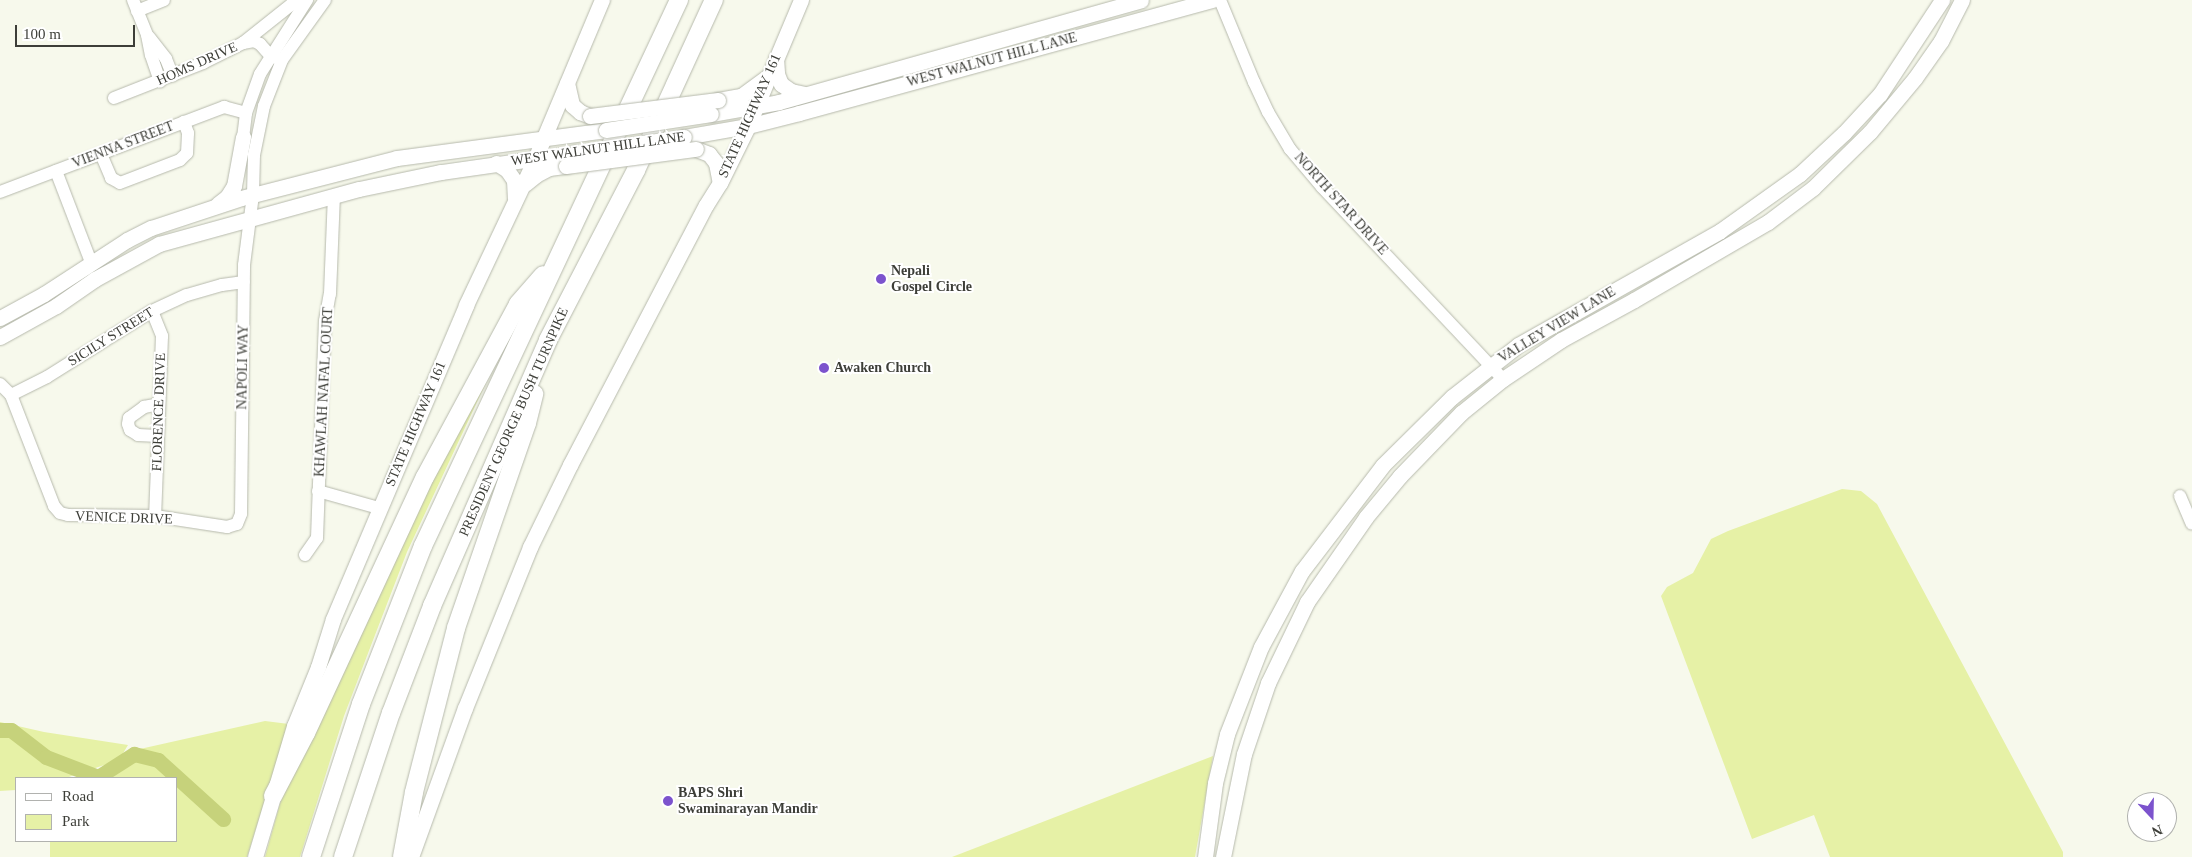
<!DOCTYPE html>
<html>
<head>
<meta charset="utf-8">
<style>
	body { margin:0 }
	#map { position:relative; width:2192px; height:857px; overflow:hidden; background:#f7f9ec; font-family:"Times New Roman",serif }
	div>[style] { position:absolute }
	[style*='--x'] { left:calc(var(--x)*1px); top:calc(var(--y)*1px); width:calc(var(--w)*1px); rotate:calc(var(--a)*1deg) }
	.green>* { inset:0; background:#e6f1a6 }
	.river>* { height:15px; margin:-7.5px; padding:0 7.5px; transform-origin:7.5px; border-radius:7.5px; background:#c6d27b }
	.roads { filter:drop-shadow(0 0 1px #b6b9ac) drop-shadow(0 0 1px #b6b9ac) }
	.minor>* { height:12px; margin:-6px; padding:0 6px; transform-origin:6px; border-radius:6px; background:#fff }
	.major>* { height:15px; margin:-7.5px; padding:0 7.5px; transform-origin:7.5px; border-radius:7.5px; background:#fff }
	.highway>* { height:18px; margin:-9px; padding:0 9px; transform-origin:9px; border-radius:9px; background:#fff }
	.bridges { filter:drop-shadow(0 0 1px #b6b9ac) drop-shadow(0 0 1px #b6b9ac) }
	.major-bridge>* { height:15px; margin:-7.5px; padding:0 7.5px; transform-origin:7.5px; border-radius:7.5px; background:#fff }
	.dots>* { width:14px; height:14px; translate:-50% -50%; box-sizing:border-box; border:2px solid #fff; border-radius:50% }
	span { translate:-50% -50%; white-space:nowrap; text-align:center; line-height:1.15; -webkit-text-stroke:4px #fff; paint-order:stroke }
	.street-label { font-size:14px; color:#3d3e38 }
	.poi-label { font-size:14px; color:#3d3e38; font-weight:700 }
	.left { translate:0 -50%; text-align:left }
	.legend { position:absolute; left:15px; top:777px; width:162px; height:65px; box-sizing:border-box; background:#fff; border:1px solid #b1b2af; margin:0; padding:6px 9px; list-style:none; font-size:15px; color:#3d3e38 }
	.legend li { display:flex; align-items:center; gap:10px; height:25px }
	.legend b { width:25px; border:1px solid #b1b2af }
	.north { position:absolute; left:2127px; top:792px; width:50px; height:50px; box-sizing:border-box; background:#fff; border:1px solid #b1b2af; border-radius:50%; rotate:159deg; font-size:14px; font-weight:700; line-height:20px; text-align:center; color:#3d3e38 }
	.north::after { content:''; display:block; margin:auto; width:18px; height:22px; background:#7c53cd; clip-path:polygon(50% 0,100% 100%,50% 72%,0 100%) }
	.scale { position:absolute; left:15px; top:25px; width:120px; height:22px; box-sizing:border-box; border:2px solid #3d3e38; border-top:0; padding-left:6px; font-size:15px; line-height:18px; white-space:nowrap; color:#3d3e38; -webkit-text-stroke:4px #fff; paint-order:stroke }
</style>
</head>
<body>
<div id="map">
	<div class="green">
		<i style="clip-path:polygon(490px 369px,492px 370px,407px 552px,375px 635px,344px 716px,300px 857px,265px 857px,281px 800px,392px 556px)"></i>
		<i style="clip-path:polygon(1842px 489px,1861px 491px,1877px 504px,2063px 852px,2063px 857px,1830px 857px,1814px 815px,1752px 839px,1661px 596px,1667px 587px,1693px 573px,1711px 539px,1728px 531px)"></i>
		<i style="clip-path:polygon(265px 721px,289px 724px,247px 857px,50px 857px,50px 841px,176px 841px,176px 778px,76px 778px,118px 763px,131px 751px)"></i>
		<i style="clip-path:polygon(0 722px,44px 732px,128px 745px,119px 760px,66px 778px,16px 778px,16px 790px,0 791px)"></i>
		<i style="clip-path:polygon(1213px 756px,1195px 857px,952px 857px)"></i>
	</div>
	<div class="river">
		<i style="--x:0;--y:730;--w:11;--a:0"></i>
		<i style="--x:11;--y:730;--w:44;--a:37.6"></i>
		<i style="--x:46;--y:757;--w:56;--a:21"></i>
		<i style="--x:98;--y:777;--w:43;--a:-32.6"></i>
		<i style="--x:134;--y:754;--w:25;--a:14"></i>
		<i style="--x:158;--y:760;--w:88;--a:42.2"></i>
	</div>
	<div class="roads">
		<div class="minor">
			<i style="--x:133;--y:0;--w:38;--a:68"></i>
			<i style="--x:147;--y:35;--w:20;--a:79"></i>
			<i style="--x:151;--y:55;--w:28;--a:71"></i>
			<i style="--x:1220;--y:0;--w:89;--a:67.5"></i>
			<i style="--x:1254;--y:82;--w:33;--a:65"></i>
			<i style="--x:1268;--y:112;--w:43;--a:59.3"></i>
			<i style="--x:1290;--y:149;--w:50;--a:49.9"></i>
			<i style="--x:1322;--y:187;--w:264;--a:46.7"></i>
			<i style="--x:137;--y:11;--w:29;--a:-22"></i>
			<i style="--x:149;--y:37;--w:28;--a:52"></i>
			<i style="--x:166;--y:59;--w:18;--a:68"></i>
			<i style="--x:243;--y:43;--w:11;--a:-10"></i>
			<i style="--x:254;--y:41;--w:7;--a:27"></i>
			<i style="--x:260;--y:44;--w:15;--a:48"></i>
			<i style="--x:270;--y:55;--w:8;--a:23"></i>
			<i style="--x:114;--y:98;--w:96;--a:-21.5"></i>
			<i style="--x:203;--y:63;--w:45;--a:-26.6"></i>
			<i style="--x:243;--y:43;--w:69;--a:-38.5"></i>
			<i style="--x:242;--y:146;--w:33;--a:-83"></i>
			<i style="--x:246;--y:113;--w:41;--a:-70.3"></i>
			<i style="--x:260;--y:74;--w:88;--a:-57.6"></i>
			<i style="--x:101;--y:154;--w:26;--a:67"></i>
			<i style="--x:111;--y:178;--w:10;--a:29"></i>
			<i style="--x:120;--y:183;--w:64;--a:-21"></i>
			<i style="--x:180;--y:160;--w:10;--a:-45"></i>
			<i style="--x:187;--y:153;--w:20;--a:-87"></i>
			<i style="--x:188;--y:133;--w:12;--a:-110"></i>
			<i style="--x:56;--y:171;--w:97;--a:69"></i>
			<i style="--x:0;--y:192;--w:240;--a:-20.8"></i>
			<i style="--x:224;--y:107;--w:23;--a:15"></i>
			<i style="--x:152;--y:311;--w:27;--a:68"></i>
			<i style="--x:162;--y:336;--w:180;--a:92.2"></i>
			<i style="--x:0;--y:384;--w:16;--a:45"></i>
			<i style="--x:11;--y:395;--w:119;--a:68.8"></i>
			<i style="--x:54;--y:506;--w:9;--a:49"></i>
			<i style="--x:60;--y:513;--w:8;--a:14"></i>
			<i style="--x:68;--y:515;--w:87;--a:0.7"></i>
			<i style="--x:155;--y:516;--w:73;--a:8.7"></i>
			<i style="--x:227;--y:527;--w:10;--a:-17"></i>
			<i style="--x:237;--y:524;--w:11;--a:-68"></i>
			<i style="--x:241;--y:514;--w:249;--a:-89.3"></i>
			<i style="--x:244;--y:265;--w:71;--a:-82.7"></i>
			<i style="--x:253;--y:195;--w:40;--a:-88.6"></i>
			<i style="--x:254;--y:155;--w:50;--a:-78.5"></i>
			<i style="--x:264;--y:106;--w:49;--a:-68.6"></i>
			<i style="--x:282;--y:60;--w:74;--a:-54.4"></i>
			<i style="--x:11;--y:395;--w:40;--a:-26.6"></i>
			<i style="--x:47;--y:377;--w:124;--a:-32.2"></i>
			<i style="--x:152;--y:311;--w:38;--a:-25"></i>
			<i style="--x:187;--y:295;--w:36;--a:-16"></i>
			<i style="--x:222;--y:285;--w:22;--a:-8"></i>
			<i style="--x:158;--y:436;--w:20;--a:-177"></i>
			<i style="--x:138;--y:435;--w:9;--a:-148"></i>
			<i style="--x:130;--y:430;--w:6;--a:-108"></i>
			<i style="--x:128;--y:424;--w:6;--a:-81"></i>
			<i style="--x:129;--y:418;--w:19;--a:-36"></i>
			<i style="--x:144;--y:407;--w:15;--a:-11"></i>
			<i style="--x:318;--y:491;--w:63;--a:15.6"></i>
			<i style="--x:2180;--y:496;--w:30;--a:67"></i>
			<i style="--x:305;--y:555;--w:21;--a:-55"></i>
			<i style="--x:317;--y:538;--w:217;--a:-87.9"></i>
			<i style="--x:325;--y:321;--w:27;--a:-80"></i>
			<i style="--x:330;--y:294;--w:98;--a:-87.7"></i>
		</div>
		<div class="major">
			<i style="--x:776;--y:58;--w:16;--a:86"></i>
			<i style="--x:777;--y:74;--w:11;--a:68"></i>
			<i style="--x:781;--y:84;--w:12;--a:35"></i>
			<i style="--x:791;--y:91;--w:13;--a:13"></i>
			<i style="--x:567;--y:83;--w:23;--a:77"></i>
			<i style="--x:572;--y:105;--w:11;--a:41"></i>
			<i style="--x:580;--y:112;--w:11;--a:22"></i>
			<i style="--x:718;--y:100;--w:23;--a:-10"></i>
			<i style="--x:741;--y:96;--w:32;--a:-36"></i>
			<i style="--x:711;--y:114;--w:69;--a:-10"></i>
			<i style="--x:779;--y:102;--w:376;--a:-15.7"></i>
			<i style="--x:684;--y:137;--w:65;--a:-9.8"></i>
			<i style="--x:748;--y:126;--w:53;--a:-14.3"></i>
			<i style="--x:799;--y:113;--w:429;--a:-15.3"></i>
			<i style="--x:696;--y:149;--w:14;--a:21"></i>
			<i style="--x:709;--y:154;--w:11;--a:52"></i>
			<i style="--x:716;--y:163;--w:20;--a:79"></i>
			<i style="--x:496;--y:163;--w:13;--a:32"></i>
			<i style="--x:507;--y:170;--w:12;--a:55"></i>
			<i style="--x:514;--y:180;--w:18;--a:87"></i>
			<i style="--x:525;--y:184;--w:14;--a:-39"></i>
			<i style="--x:536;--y:175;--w:15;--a:-28"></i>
			<i style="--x:549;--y:168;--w:17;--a:-7"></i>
			<i style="--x:218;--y:204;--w:11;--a:-38"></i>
			<i style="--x:227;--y:197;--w:13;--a:-58"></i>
			<i style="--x:234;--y:186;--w:50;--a:-79.6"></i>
			<i style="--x:0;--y:318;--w:50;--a:-28.6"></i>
			<i style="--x:44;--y:294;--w:99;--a:-33"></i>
			<i style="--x:127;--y:240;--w:27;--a:-27"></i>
			<i style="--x:151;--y:228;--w:95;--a:-18.4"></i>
			<i style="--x:241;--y:198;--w:161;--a:-14.4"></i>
			<i style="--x:397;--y:158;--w:211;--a:-7.6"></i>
			<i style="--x:0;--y:337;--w:64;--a:-29"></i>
			<i style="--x:56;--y:306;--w:47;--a:-34.7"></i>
			<i style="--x:95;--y:279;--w:73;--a:-28.7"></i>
			<i style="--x:159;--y:244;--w:207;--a:-15.4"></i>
			<i style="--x:359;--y:189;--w:84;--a:-11.7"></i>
			<i style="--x:441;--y:172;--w:135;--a:-8.1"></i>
			<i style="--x:255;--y:857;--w:137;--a:-73.4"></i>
			<i style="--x:294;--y:726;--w:64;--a:-67.9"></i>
			<i style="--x:318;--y:667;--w:50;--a:-72.6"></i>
			<i style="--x:333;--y:619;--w:341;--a:-67"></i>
			<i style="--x:466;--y:305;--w:161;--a:-64.7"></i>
			<i style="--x:535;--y:159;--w:173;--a:-67.2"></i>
			<i style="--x:411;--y:857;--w:158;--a:-70.1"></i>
			<i style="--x:465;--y:708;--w:174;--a:-68"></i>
			<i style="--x:530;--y:547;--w:91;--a:-64"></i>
			<i style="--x:570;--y:465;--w:293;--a:-62.4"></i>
			<i style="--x:706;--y:205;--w:26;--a:-58"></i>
			<i style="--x:720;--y:183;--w:64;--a:-63.8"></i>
			<i style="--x:748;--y:126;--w:137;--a:-67.2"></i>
			<i style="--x:1205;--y:857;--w:75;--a:-82.3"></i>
			<i style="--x:1215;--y:783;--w:50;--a:-76.2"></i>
			<i style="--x:1227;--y:734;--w:93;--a:-68.7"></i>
			<i style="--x:1261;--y:647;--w:86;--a:-61.7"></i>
			<i style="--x:1302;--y:571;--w:133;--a:-52.6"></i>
			<i style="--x:1383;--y:465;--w:97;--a:-44.6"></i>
			<i style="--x:1452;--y:397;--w:84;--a:-38.2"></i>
			<i style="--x:1518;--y:345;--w:232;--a:-29.4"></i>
			<i style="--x:1720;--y:231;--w:98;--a:-35.5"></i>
			<i style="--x:1800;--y:174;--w:60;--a:-43"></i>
			<i style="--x:1844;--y:133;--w:53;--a:-47.3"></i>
			<i style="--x:1880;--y:94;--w:113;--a:-56.6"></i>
			<i style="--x:1223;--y:857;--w:105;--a:-78.5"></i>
			<i style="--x:1244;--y:754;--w:75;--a:-71.3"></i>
			<i style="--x:1268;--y:683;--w:90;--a:-64.3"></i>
			<i style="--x:1307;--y:602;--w:103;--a:-55.2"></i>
			<i style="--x:1366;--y:517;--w:53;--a:-50.3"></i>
			<i style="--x:1400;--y:476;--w:88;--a:-45.9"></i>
			<i style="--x:1461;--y:413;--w:54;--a:-39"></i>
			<i style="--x:1503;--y:379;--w:70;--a:-33.9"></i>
			<i style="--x:1561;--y:340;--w:83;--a:-28.7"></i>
			<i style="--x:1634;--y:300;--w:155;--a:-30.2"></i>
			<i style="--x:1768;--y:222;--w:56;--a:-37.1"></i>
			<i style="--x:1813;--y:188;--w:80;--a:-44.5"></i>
			<i style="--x:1870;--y:132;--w:70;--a:-50.2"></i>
			<i style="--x:1915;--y:78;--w:45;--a:-54.9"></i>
			<i style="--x:1941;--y:41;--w:46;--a:-62.9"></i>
		</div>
		<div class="highway">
			<i style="--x:273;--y:796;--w:71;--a:-62.4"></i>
			<i style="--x:306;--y:733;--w:282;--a:-65.1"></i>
			<i style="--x:425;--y:477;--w:196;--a:-61.7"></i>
			<i style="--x:518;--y:304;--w:38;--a:-49"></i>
			<i style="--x:311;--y:857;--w:161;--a:-71.9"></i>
			<i style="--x:361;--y:704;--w:170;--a:-68.6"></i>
			<i style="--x:423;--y:546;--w:603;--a:-64.88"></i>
			<i style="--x:343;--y:857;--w:152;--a:-71.6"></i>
			<i style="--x:391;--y:713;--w:115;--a:-69"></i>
			<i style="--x:432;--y:606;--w:290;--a:-66.4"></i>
			<i style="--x:548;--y:340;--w:191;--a:-62.6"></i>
			<i style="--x:636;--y:170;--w:187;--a:-65.4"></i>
			<i style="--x:402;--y:857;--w:66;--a:-79.5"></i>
			<i style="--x:414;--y:792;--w:169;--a:-75.6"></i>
			<i style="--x:456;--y:628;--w:217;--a:-70.9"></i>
			<i style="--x:527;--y:423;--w:30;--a:-76"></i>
		</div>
	</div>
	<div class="bridges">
		<div class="major-bridge">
			<i style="--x:590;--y:116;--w:129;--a:-7.1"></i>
			<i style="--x:606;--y:130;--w:106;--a:-8.7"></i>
			<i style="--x:575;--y:153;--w:110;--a:-8.4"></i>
			<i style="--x:566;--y:166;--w:131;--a:-7.5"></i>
		</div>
	</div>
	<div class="dots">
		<i style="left:881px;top:279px;background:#7c53cd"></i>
		<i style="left:824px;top:368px;background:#7c53cd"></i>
		<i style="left:668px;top:801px;background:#7c53cd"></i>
	</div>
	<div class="street-label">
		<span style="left:992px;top:60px;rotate:-15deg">WEST WALNUT HILL LANE</span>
		<span style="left:197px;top:64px;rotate:-24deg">HOMS DRIVE</span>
		<span style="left:750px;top:116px;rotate:-66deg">STATE HIGHWAY 161</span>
		<span style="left:123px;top:145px;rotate:-21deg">VIENNA STREET</span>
		<span style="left:598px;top:149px;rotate:-8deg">WEST WALNUT HILL LANE</span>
		<span style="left:1341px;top:204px;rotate:48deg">NORTH STAR DRIVE</span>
		<span style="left:1557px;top:325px;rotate:-31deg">VALLEY VIEW LANE</span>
		<span style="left:111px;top:337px;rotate:-32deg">SICILY STREET</span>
		<span style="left:243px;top:367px;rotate:-89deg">NAPOLI WAY</span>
		<span style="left:324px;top:392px;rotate:-87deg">KHAWLAH NAFAL COURT</span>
		<span style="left:159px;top:412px;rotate:-88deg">FLORENCE DRIVE</span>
		<span style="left:514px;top:422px;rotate:-66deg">PRESIDENT GEORGE BUSH TURNPIKE</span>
		<span style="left:416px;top:424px;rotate:-67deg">STATE HIGHWAY 161</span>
		<span style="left:124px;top:518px;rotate:2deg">VENICE DRIVE</span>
	</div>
	<div class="poi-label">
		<span class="left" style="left:891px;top:279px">Nepali<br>Gospel Circle</span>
		<span class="left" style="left:834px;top:368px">Awaken Church</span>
		<span class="left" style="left:678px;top:801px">BAPS Shri<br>Swaminarayan Mandir</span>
	</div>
	<ul class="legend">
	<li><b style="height:6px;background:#fff"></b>Road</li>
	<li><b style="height:14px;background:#e6f1a6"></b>Park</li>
	</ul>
	<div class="north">N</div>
	<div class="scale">100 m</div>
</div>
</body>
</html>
